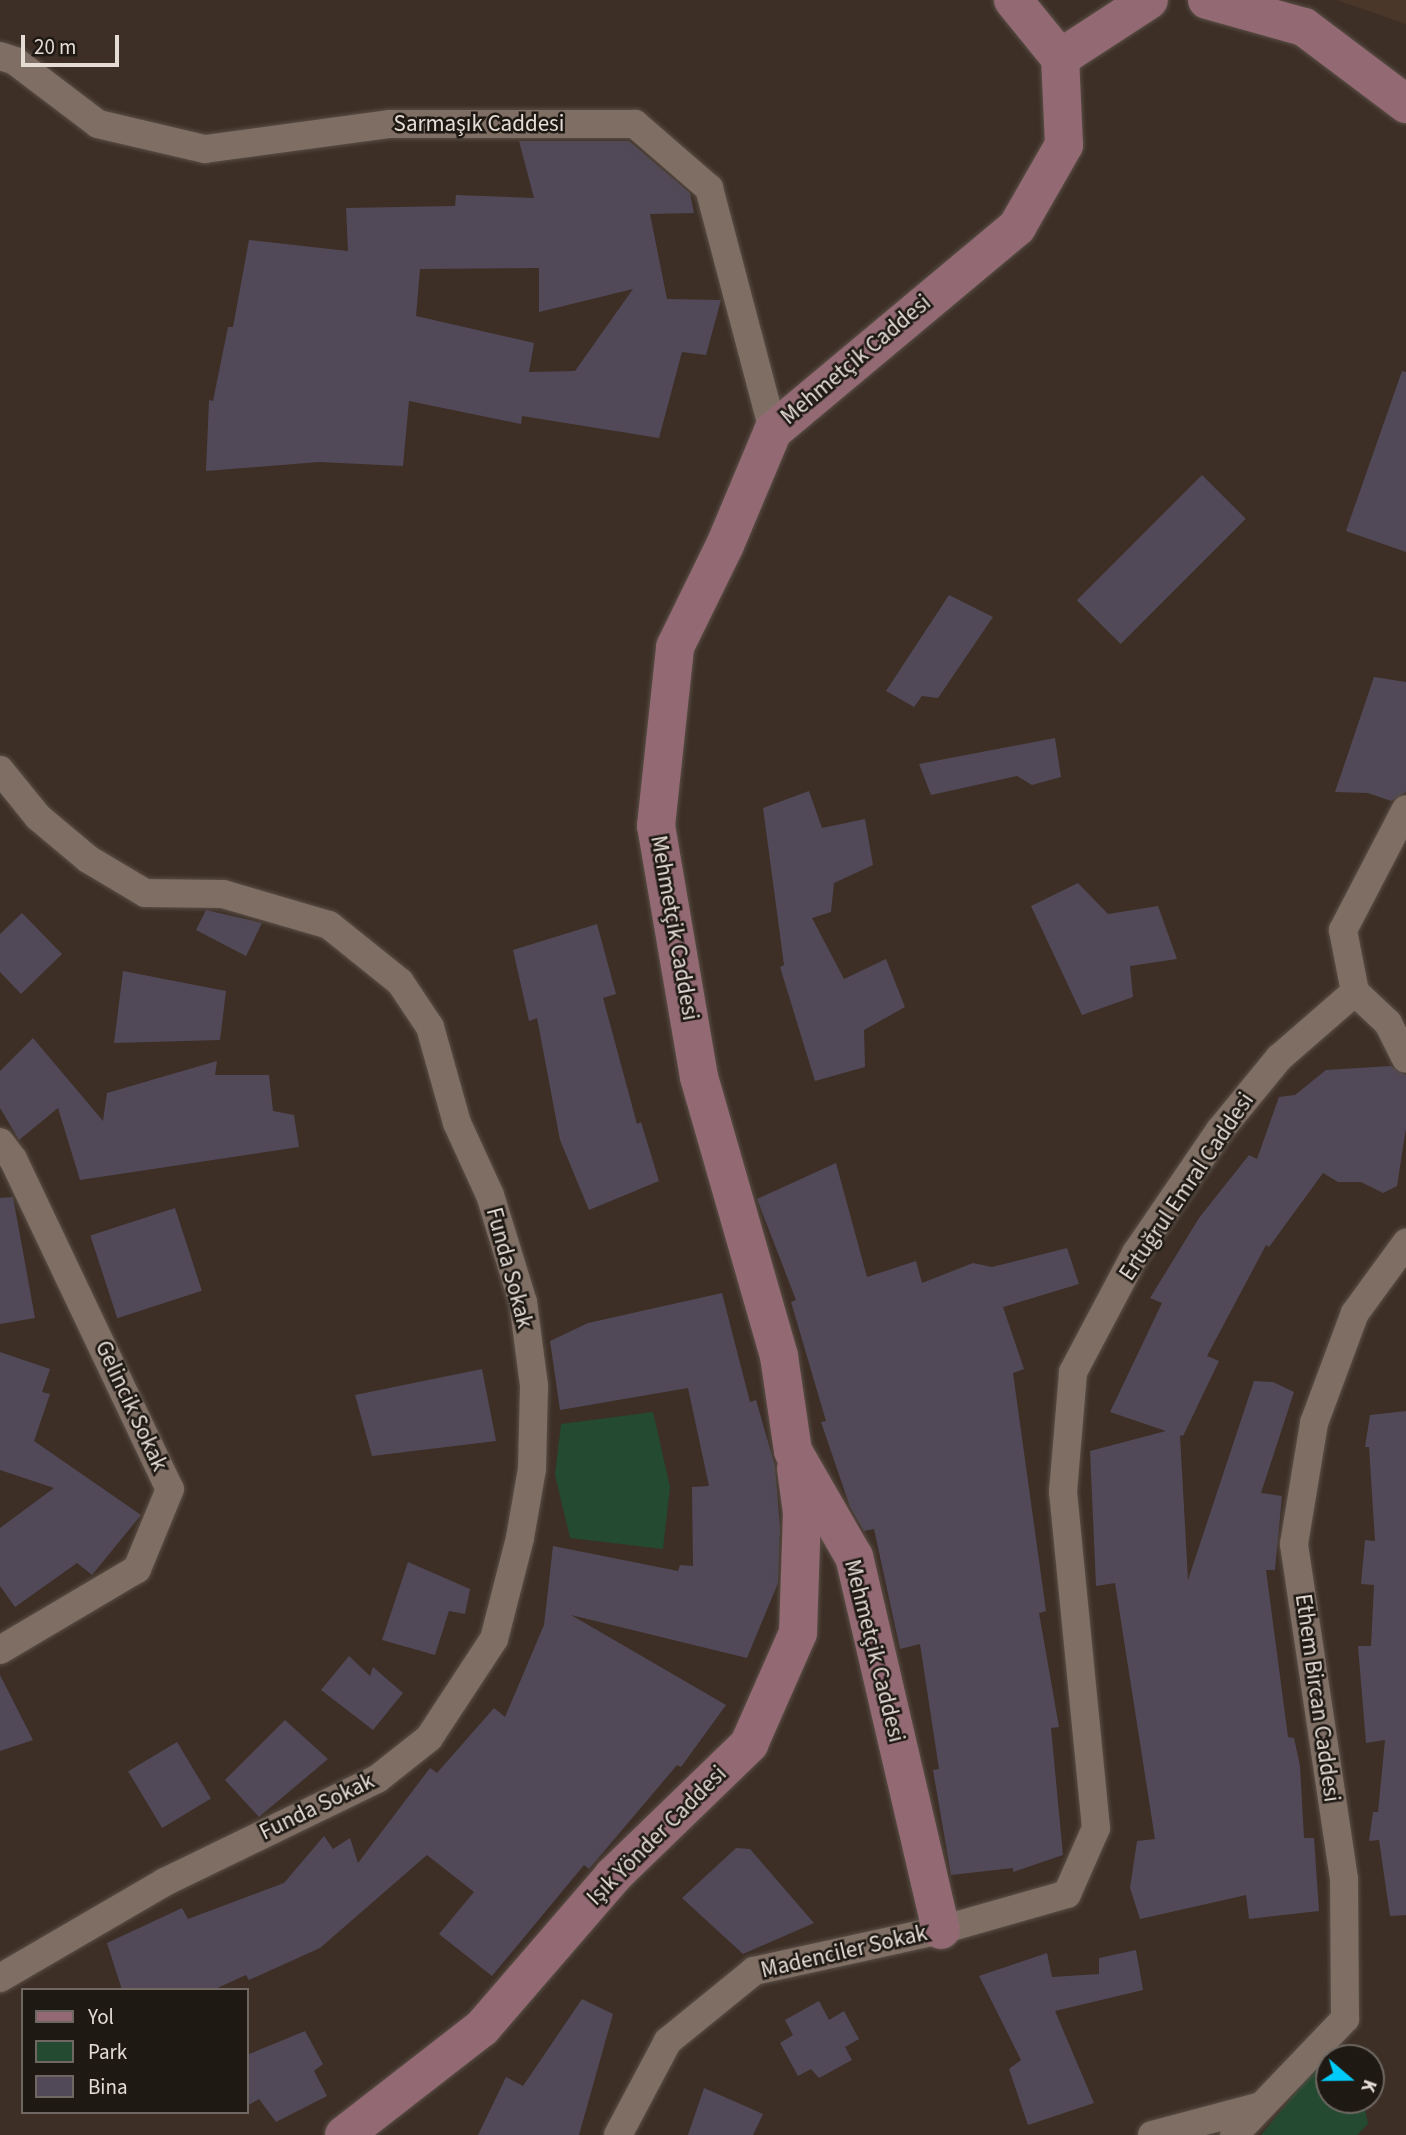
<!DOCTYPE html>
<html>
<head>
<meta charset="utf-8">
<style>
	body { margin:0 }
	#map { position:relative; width:1406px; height:2135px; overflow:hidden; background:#3d2f26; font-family:"Source Sans 3",sans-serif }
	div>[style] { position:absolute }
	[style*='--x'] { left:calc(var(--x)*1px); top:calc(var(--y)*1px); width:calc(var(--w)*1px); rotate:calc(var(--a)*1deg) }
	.built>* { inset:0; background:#4b372a }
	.green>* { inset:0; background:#244a31 }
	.building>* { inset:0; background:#514958; transform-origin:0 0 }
	.roads { filter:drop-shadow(0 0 2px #594e46) drop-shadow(0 0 2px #594e46) }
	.street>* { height:28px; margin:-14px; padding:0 14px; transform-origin:14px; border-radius:14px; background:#7e6e64 }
	.secondary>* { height:38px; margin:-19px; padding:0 19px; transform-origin:19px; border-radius:19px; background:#936a74 }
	span { translate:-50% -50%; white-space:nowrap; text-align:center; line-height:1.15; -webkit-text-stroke:5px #1f1914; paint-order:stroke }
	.street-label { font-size:23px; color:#e5dcd6 }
	.legend { position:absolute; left:21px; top:1988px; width:228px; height:126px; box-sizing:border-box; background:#1f1914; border:2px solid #6e6762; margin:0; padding:9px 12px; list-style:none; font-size:21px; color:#e5dcd6 }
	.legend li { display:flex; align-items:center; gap:14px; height:35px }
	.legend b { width:35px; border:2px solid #6e6762 }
	.north { position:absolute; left:1315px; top:2044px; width:70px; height:70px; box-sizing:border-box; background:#1f1914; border:2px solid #6e6762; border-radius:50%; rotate:110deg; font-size:19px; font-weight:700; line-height:28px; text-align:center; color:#e5dcd6 }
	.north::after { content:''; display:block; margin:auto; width:24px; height:32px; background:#00cbf9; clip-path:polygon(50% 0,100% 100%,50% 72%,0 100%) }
	.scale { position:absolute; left:21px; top:35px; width:98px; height:32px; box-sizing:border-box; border:4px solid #e5dcd6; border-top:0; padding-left:9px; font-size:21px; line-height:24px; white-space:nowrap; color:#e5dcd6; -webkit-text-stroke:5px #1f1914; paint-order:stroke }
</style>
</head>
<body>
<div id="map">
	<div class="built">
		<i style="clip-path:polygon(1337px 0,1406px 0,1406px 24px)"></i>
	</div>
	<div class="green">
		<i style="clip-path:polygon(653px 1412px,670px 1487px,663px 1549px,570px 1538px,555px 1475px,561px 1424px)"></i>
		<i style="clip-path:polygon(1325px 2056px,1329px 2059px,1329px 2100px,1363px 2100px,1368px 2124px,1357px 2135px,1261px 2135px)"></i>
	</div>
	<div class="building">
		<i style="clip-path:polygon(evenodd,519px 141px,629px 141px,690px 193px,694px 213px,650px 214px,667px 299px,721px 300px,706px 355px,682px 352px,659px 438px,522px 416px,521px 424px,409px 401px,403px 466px,319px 462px,206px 471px,209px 400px,213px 401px,228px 327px,233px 327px,249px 240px,348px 251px,346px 208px,455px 206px,456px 195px,534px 198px,519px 141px,539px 268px,539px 312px,633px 289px,575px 371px,529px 372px,534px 343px,416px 316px,420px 269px,539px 268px)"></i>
		<i style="clip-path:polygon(1402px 371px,1406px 372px,1406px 552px,1346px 531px)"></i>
		<i style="left:1202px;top:475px;width:62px;height:177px;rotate:45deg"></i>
		<i style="clip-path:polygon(949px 595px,993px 617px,938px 698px,922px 696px,914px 707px,886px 691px)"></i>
		<i style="clip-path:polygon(1374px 677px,1406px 682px,1406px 792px,1391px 801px,1368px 793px,1335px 792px)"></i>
		<i style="clip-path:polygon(1055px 738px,1061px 777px,1032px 785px,1017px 776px,931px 795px,919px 764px)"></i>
		<i style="clip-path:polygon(809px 791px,822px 828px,865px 819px,873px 865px,834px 883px,831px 912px,812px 918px,844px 979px,886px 959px,905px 1007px,864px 1030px,865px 1067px,815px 1081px,780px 967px,784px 965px,763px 808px)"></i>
		<i style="clip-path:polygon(1078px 883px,1108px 914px,1158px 906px,1177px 959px,1130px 966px,1133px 997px,1082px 1015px,1031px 906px)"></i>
		<i style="clip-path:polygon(206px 910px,262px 923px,246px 956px,196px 930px)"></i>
		<i style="clip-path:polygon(22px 913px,62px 954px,21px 994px,0 972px,0 934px)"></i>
		<i style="clip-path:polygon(597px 924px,616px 994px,603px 998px,637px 1124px,641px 1122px,659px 1181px,589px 1210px,560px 1140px,537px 1018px,529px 1021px,513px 950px)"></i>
		<i style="clip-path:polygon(123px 971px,226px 991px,220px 1040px,114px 1043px)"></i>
		<i style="clip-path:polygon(33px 1038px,103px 1121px,107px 1093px,217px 1061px,215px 1075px,269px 1075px,273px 1111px,294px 1115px,299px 1147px,80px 1180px,58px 1108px,19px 1140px,0 1108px,0 1071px)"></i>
		<i style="clip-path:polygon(1391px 1066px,1406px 1075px,1406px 1128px,1397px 1186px,1383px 1193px,1361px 1182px,1338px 1182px,1323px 1173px,1269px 1247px,1266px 1245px,1207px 1356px,1219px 1361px,1183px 1436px,1180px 1435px,1188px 1580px,1254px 1381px,1273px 1382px,1294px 1392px,1261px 1493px,1282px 1496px,1275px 1570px,1266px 1570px,1288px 1737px,1294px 1738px,1300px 1766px,1304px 1838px,1314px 1838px,1319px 1911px,1249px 1919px,1246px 1895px,1140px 1919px,1130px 1888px,1137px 1841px,1155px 1839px,1115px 1583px,1096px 1586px,1090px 1451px,1166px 1431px,1110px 1412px,1162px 1303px,1150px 1298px,1199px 1218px,1249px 1155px,1257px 1159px,1279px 1097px,1295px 1095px,1326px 1070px)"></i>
		<i style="clip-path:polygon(836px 1163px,867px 1277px,916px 1261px,922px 1283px,973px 1263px,992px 1267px,1067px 1248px,1079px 1284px,1003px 1307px,1024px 1369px,1013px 1373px,1046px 1611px,1039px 1613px,1059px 1727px,1051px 1728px,1063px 1855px,1013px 1872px,1013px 1868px,951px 1875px,933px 1770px,939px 1769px,920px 1644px,900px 1649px,874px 1529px,864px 1531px,850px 1507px,821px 1422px,826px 1421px,791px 1302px,796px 1300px,757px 1199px)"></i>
		<i style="clip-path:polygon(13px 1197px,35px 1318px,0 1324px,0 1198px)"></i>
		<i style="left:175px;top:1208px;width:87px;height:89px;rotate:72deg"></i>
		<i style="clip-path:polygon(722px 1293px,750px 1402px,756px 1400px,775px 1466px,780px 1528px,778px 1583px,747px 1658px,571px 1615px,726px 1705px,681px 1767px,677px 1765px,589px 1869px,584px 1865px,492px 1976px,439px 1934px,474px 1892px,427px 1855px,320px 1948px,249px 1980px,246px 1975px,213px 1990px,122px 1990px,107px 1943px,182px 1908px,188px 1919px,284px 1883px,324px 1836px,333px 1849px,350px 1838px,358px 1863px,430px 1768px,437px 1773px,494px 1708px,505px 1717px,544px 1625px,553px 1546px,678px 1571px,680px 1565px,693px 1566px,692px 1487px,709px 1486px,688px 1388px,560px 1410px,550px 1341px,588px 1323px)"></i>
		<i style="clip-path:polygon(0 1352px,50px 1369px,42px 1392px,50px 1394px,34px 1441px,141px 1515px,92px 1575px,77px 1563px,15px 1607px,0 1586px,0 1528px,54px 1488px,0 1470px)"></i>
		<i style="clip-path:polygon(482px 1369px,496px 1441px,372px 1456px,355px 1395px)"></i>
		<i style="clip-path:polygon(1406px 1411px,1406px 1915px,1390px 1916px,1379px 1840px,1369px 1841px,1373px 1812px,1378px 1812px,1385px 1740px,1366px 1743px,1358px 1646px,1371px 1646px,1374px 1585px,1361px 1584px,1365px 1540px,1375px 1541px,1369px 1447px,1365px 1447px,1370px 1415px)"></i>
		<i style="clip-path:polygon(408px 1562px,470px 1589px,465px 1614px,449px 1611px,435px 1655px,382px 1640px)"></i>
		<i style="clip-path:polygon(349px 1656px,370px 1676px,373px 1667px,403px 1693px,373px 1730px,321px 1690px)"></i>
		<i style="clip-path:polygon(0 1675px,33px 1740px,0 1751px)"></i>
		<i style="clip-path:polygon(285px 1720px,328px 1759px,259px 1817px,225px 1780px)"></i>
		<i style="left:177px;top:1742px;width:66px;height:57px;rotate:59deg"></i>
		<i style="clip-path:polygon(736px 1848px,750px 1849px,814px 1923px,743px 1954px,682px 1898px)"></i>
		<i style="clip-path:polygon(1136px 1950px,1143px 1990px,1055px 2011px,1094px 2103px,1028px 2125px,1009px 2069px,1021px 2060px,979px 1976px,1047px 1953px,1052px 1977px,1099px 1974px,1099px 1958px)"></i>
		<i style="clip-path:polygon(582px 1999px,613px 2014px,579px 2135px,478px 2135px,506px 2077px,523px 2086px)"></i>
		<i style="clip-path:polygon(819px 2001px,829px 2020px,844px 2011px,859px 2039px,845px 2047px,852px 2060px,819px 2078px,811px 2069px,798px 2076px,780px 2043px,793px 2035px,785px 2020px)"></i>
		<i style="clip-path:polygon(305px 2031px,323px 2064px,314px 2071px,327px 2096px,276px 2122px,259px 2099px,247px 2106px,247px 2055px)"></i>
		<i style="clip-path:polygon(704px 2088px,763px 2114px,753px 2135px,688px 2135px)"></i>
	</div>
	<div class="roads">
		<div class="street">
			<i style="--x:0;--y:56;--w:16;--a:18"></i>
			<i style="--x:15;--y:61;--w:104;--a:37.2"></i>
			<i style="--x:98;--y:124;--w:110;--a:13.2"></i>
			<i style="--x:205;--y:149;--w:187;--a:-7.7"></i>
			<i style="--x:390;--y:124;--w:245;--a:0"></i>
			<i style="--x:635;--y:124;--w:98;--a:40.9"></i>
			<i style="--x:709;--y:188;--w:251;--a:75.2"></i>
			<i style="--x:0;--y:770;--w:60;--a:51"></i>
			<i style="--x:38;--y:817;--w:65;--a:40"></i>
			<i style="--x:88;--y:859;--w:66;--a:30.8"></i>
			<i style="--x:145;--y:893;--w:78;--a:0.7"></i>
			<i style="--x:223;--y:894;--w:110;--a:16.3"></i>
			<i style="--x:329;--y:925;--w:91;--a:38.8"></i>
			<i style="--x:400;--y:982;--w:54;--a:56.3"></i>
			<i style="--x:430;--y:1027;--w:100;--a:74.3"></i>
			<i style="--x:457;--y:1123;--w:79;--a:65.4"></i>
			<i style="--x:490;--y:1195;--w:112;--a:72.9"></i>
			<i style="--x:523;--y:1302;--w:85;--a:82.5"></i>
			<i style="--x:534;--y:1386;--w:83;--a:91.4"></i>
			<i style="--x:532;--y:1469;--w:70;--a:99.9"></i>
			<i style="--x:520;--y:1538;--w:104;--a:104.4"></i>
			<i style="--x:494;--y:1639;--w:118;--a:123.3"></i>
			<i style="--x:429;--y:1738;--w:66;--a:141.7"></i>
			<i style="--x:377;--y:1779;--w:236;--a:154.1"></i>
			<i style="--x:165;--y:1882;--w:191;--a:149.8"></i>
			<i style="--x:1355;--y:992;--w:45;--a:43.2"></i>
			<i style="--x:1388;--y:1023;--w:40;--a:63.4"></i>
			<i style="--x:0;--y:1142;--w:21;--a:53"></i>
			<i style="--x:13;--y:1159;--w:365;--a:64.6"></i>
			<i style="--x:170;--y:1489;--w:87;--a:112.4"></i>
			<i style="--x:137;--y:1569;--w:159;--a:149.4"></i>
			<i style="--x:618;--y:2135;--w:106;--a:-62"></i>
			<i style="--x:668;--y:2041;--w:111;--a:-39.1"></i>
			<i style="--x:754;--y:1971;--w:191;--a:-12.4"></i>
			<i style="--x:941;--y:1930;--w:131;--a:-15.9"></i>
			<i style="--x:1067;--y:1894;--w:72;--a:-66.3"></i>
			<i style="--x:1096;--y:1828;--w:338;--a:-95.6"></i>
			<i style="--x:1063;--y:1492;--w:120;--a:-85.2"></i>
			<i style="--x:1073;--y:1372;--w:135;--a:-62.1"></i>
			<i style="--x:1136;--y:1253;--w:149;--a:-55.7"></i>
			<i style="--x:1220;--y:1130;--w:93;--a:-50.7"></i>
			<i style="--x:1279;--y:1058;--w:101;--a:-41"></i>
			<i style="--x:1355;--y:992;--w:63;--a:-101"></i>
			<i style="--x:1343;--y:930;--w:136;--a:-62.5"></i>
			<i style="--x:1152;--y:2135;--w:113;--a:-14.9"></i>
			<i style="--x:1234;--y:2135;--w:161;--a:-46.3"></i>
			<i style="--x:1345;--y:2019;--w:140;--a:-90.4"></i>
			<i style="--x:1344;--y:1879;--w:339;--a:-98.5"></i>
			<i style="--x:1294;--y:1544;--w:123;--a:-80.6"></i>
			<i style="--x:1314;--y:1423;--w:117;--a:-69.6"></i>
			<i style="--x:1355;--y:1313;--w:87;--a:-53.9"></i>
		</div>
		<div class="secondary">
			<i style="--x:1013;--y:0;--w:75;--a:51"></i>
			<i style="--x:1207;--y:0;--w:101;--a:15.6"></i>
			<i style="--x:1304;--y:27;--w:128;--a:37"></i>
			<i style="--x:941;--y:1930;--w:383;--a:-103.1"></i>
			<i style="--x:854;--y:1557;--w:122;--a:-119.9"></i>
			<i style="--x:793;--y:1451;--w:96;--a:-98.4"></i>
			<i style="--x:779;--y:1356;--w:290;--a:-106"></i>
			<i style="--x:699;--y:1077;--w:255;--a:-99.7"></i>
			<i style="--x:656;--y:826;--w:180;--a:-83.9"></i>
			<i style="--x:675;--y:647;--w:114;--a:-63.9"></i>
			<i style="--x:725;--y:545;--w:124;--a:-67.2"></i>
			<i style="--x:773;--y:431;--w:318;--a:-39.9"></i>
			<i style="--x:1017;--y:227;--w:95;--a:-60.2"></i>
			<i style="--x:1064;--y:145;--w:87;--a:-92.6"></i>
			<i style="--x:1060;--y:58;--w:106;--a:-33.1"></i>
			<i style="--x:344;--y:2135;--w:175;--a:-37.8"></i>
			<i style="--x:482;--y:2028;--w:201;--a:-49.2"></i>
			<i style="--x:613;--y:1876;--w:190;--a:-44.1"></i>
			<i style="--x:749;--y:1744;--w:121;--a:-66.2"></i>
			<i style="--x:798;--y:1633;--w:120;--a:-88.1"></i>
			<i style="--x:802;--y:1513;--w:45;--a:-97.6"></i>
		</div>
	</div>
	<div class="street-label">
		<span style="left:479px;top:124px">Sarmaşık Caddesi</span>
		<span style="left:856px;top:360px;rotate:-40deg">Mehmetçik Caddesi</span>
		<span style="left:674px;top:928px;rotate:80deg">Mehmetçik Caddesi</span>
		<span style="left:1187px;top:1187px;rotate:-56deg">Ertuğrul Emral Caddesi</span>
		<span style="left:509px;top:1268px;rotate:75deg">Funda Sokak</span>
		<span style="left:131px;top:1406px;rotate:65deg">Gelincik Sokak</span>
		<span style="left:874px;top:1651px;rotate:76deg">Mehmetçik Caddesi</span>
		<span style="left:1317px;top:1698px;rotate:82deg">Ethem Bircan Caddesi</span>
		<span style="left:317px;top:1807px;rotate:-26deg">Funda Sokak</span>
		<span style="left:657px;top:1836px;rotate:-45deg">Işık Yönder Caddesi</span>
		<span style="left:844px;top:1952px;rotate:-13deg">Madenciler Sokak</span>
	</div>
	<ul class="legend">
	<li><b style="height:9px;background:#936a74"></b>Yol</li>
	<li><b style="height:19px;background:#244a31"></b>Park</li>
	<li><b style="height:19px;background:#514958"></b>Bina</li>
	</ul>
	<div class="north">K</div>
	<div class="scale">20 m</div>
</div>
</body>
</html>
